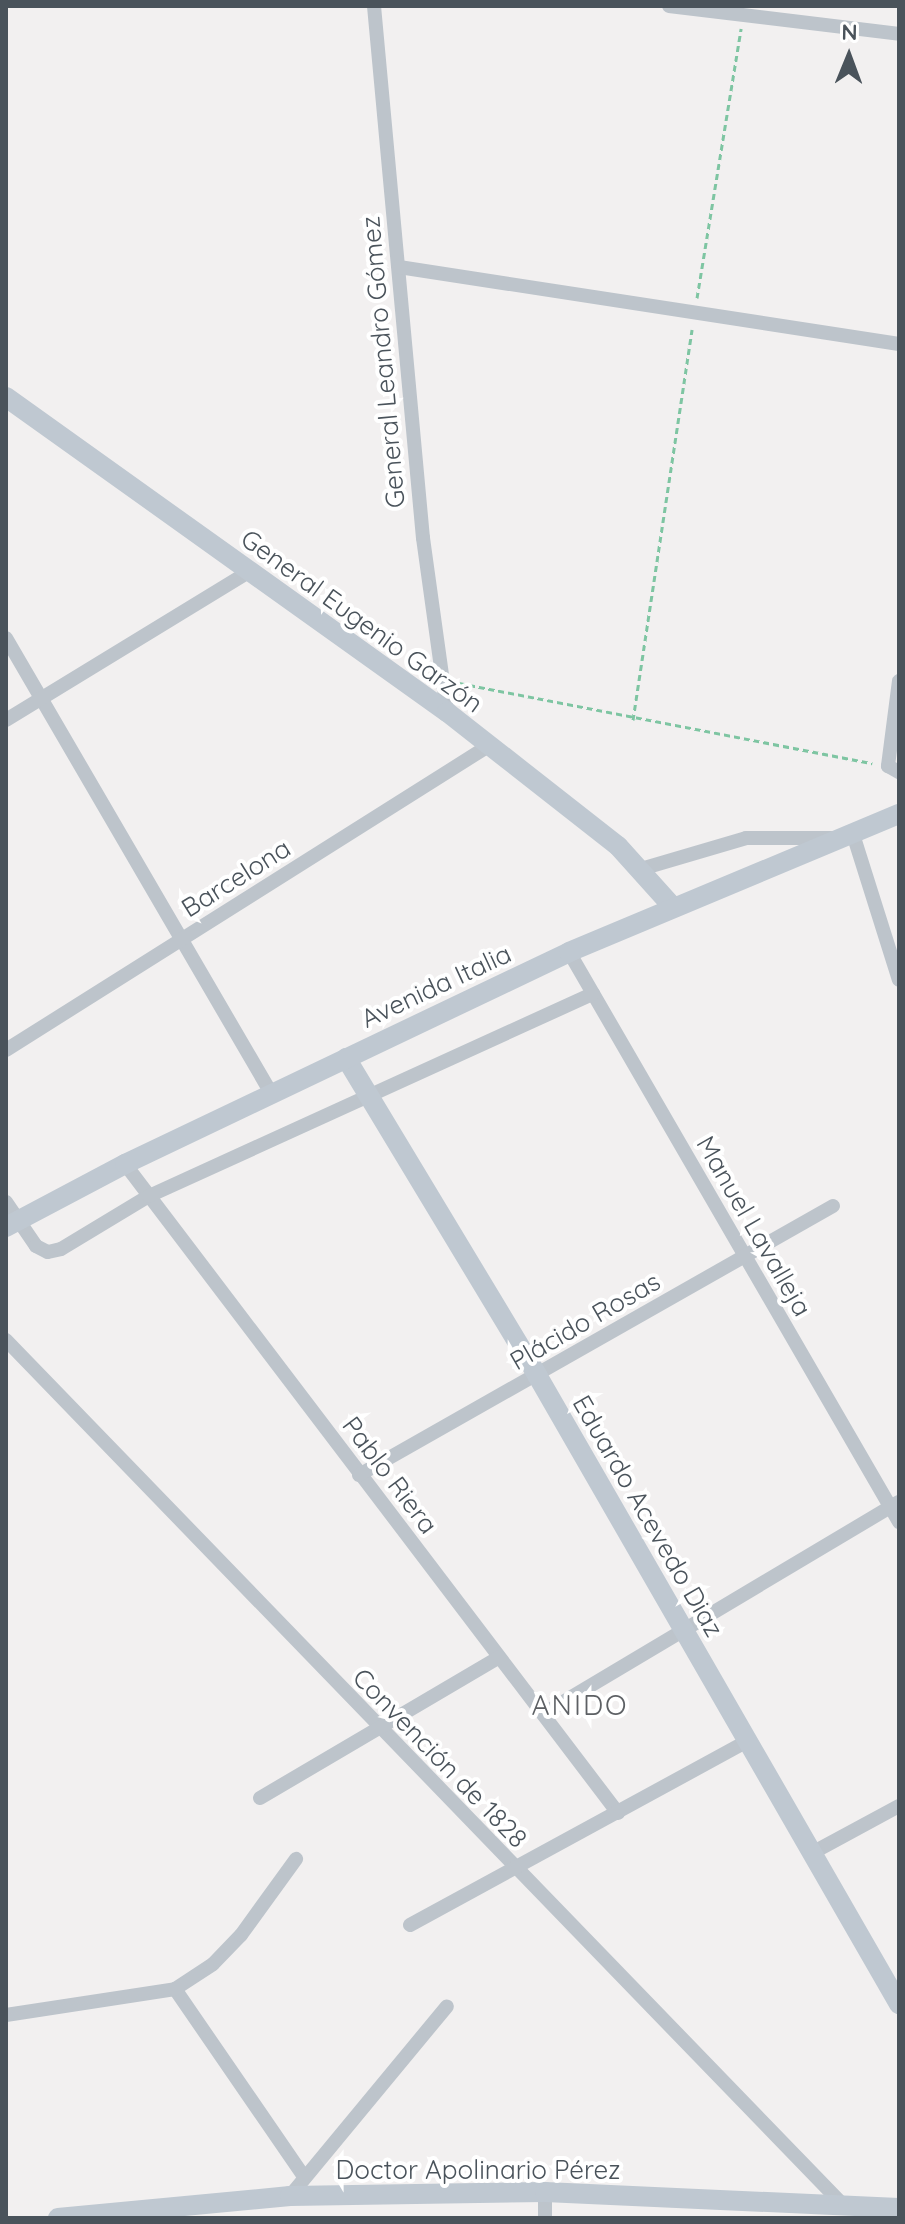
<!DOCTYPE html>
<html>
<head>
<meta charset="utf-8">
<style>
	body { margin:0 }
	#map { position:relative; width:905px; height:2224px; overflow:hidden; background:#f2f0f0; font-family:Quicksand,sans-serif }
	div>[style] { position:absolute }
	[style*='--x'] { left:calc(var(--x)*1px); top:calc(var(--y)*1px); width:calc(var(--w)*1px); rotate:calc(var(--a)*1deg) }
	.path>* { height:3px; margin-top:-1.5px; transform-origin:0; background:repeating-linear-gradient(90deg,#7ec5a2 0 6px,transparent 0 10px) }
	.street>* { height:14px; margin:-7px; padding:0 7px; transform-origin:7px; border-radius:7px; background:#bdc4cb }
	.secondary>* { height:20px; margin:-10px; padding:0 10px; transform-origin:10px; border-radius:10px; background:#bfc8d1 }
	span { translate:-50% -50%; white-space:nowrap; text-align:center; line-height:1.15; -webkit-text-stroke:8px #fff; paint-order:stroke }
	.street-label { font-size:26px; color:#4a535b }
	.neighbourhood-label { font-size:28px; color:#5d6064; letter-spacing:2px }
	.frame { position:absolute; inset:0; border:8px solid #4a535b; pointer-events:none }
	.north { position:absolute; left:809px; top:16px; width:80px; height:80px; -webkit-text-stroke:6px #fff; paint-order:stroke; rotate:1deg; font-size:22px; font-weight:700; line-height:32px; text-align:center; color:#4a535b }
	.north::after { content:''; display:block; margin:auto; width:28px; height:36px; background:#4a535b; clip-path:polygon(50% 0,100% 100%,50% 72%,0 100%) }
</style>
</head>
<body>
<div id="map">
	<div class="path">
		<i style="--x:697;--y:298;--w:273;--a:-80.7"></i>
		<i style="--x:459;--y:683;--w:421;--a:11"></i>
		<i style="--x:633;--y:720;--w:395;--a:-81.4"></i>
	</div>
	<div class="street">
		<i style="--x:374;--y:6;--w:534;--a:84.74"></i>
		<i style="--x:423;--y:538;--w:176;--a:82.1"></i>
		<i style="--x:669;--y:6;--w:232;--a:6.9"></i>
		<i style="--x:399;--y:267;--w:506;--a:8.75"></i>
		<i style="--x:6;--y:638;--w:527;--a:59.78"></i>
		<i style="--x:899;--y:681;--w:86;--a:97.4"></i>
		<i style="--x:888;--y:766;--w:13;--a:29"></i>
		<i style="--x:6;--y:720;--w:284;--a:-31.4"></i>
		<i style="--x:852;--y:831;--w:156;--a:72.5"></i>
		<i style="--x:641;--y:869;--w:109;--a:-16.4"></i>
		<i style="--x:746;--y:838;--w:90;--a:0"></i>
		<i style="--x:569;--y:952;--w:659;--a:59.93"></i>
		<i style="--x:6;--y:1050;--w:572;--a:-32.22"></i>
		<i style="--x:125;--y:1164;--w:815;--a:52.78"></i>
		<i style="--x:6;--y:1202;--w:53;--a:55.7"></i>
		<i style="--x:36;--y:1246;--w:13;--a:27"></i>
		<i style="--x:48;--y:1252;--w:13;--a:-13"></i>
		<i style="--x:61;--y:1249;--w:103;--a:-31.1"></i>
		<i style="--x:149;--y:1196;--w:488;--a:-24.5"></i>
		<i style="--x:6;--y:1340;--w:1205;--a:45.94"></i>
		<i style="--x:359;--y:1475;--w:545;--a:-29.58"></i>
		<i style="--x:543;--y:1714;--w:414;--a:-30.8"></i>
		<i style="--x:260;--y:1798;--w:277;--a:-30.5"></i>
		<i style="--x:812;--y:1853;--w:99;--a:-28.4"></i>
		<i style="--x:410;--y:1925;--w:383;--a:-28.6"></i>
		<i style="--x:175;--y:1989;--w:228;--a:55.5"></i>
		<i style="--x:6;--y:2015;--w:171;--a:-8.7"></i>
		<i style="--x:175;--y:1989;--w:45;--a:-33.3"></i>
		<i style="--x:213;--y:1964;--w:40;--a:-46"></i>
		<i style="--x:241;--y:1935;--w:94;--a:-54.1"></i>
		<i style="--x:545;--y:2192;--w:26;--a:90"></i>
		<i style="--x:290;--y:2196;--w:246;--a:-50.4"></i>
	</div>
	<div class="secondary">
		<i style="--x:6;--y:397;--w:542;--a:35.54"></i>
		<i style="--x:447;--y:712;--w:217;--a:38.1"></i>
		<i style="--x:618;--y:846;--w:81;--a:48"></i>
		<i style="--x:346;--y:1058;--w:370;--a:58.9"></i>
		<i style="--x:537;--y:1375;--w:726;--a:60.08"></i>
		<i style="--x:6;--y:1227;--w:135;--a:-27.9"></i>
		<i style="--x:125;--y:1164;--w:492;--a:-25.5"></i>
		<i style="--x:569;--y:952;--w:358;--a:-22.7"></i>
		<i style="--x:58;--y:2218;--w:233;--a:-5.4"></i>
		<i style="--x:290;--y:2196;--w:255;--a:-0.9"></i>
		<i style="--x:545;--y:2192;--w:354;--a:2.6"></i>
	</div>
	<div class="street-label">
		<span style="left:383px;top:362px;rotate:-95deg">General Leandro Gómez</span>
		<span style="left:362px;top:621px;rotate:36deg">General Eugenio Garzón</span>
		<span style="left:236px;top:878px;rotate:-32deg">Barcelona</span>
		<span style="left:436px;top:986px;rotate:-25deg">Avenida Italia</span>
		<span style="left:754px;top:1226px;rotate:60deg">Manuel Lavalleja</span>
		<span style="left:585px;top:1321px;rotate:-30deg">Plácido Rosas</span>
		<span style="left:390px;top:1475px;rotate:53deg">Pablo Riera</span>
		<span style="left:648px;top:1516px;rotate:60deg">Eduardo Acevedo Diaz</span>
		<span style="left:440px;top:1758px;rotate:46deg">Convención de 1828</span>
		<span style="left:478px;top:2170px">Doctor Apolinario Pérez</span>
	</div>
	<div class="neighbourhood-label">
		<span style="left:580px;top:1705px">ANIDO</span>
	</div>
	<div class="frame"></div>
	<div class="north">N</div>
</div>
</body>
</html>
